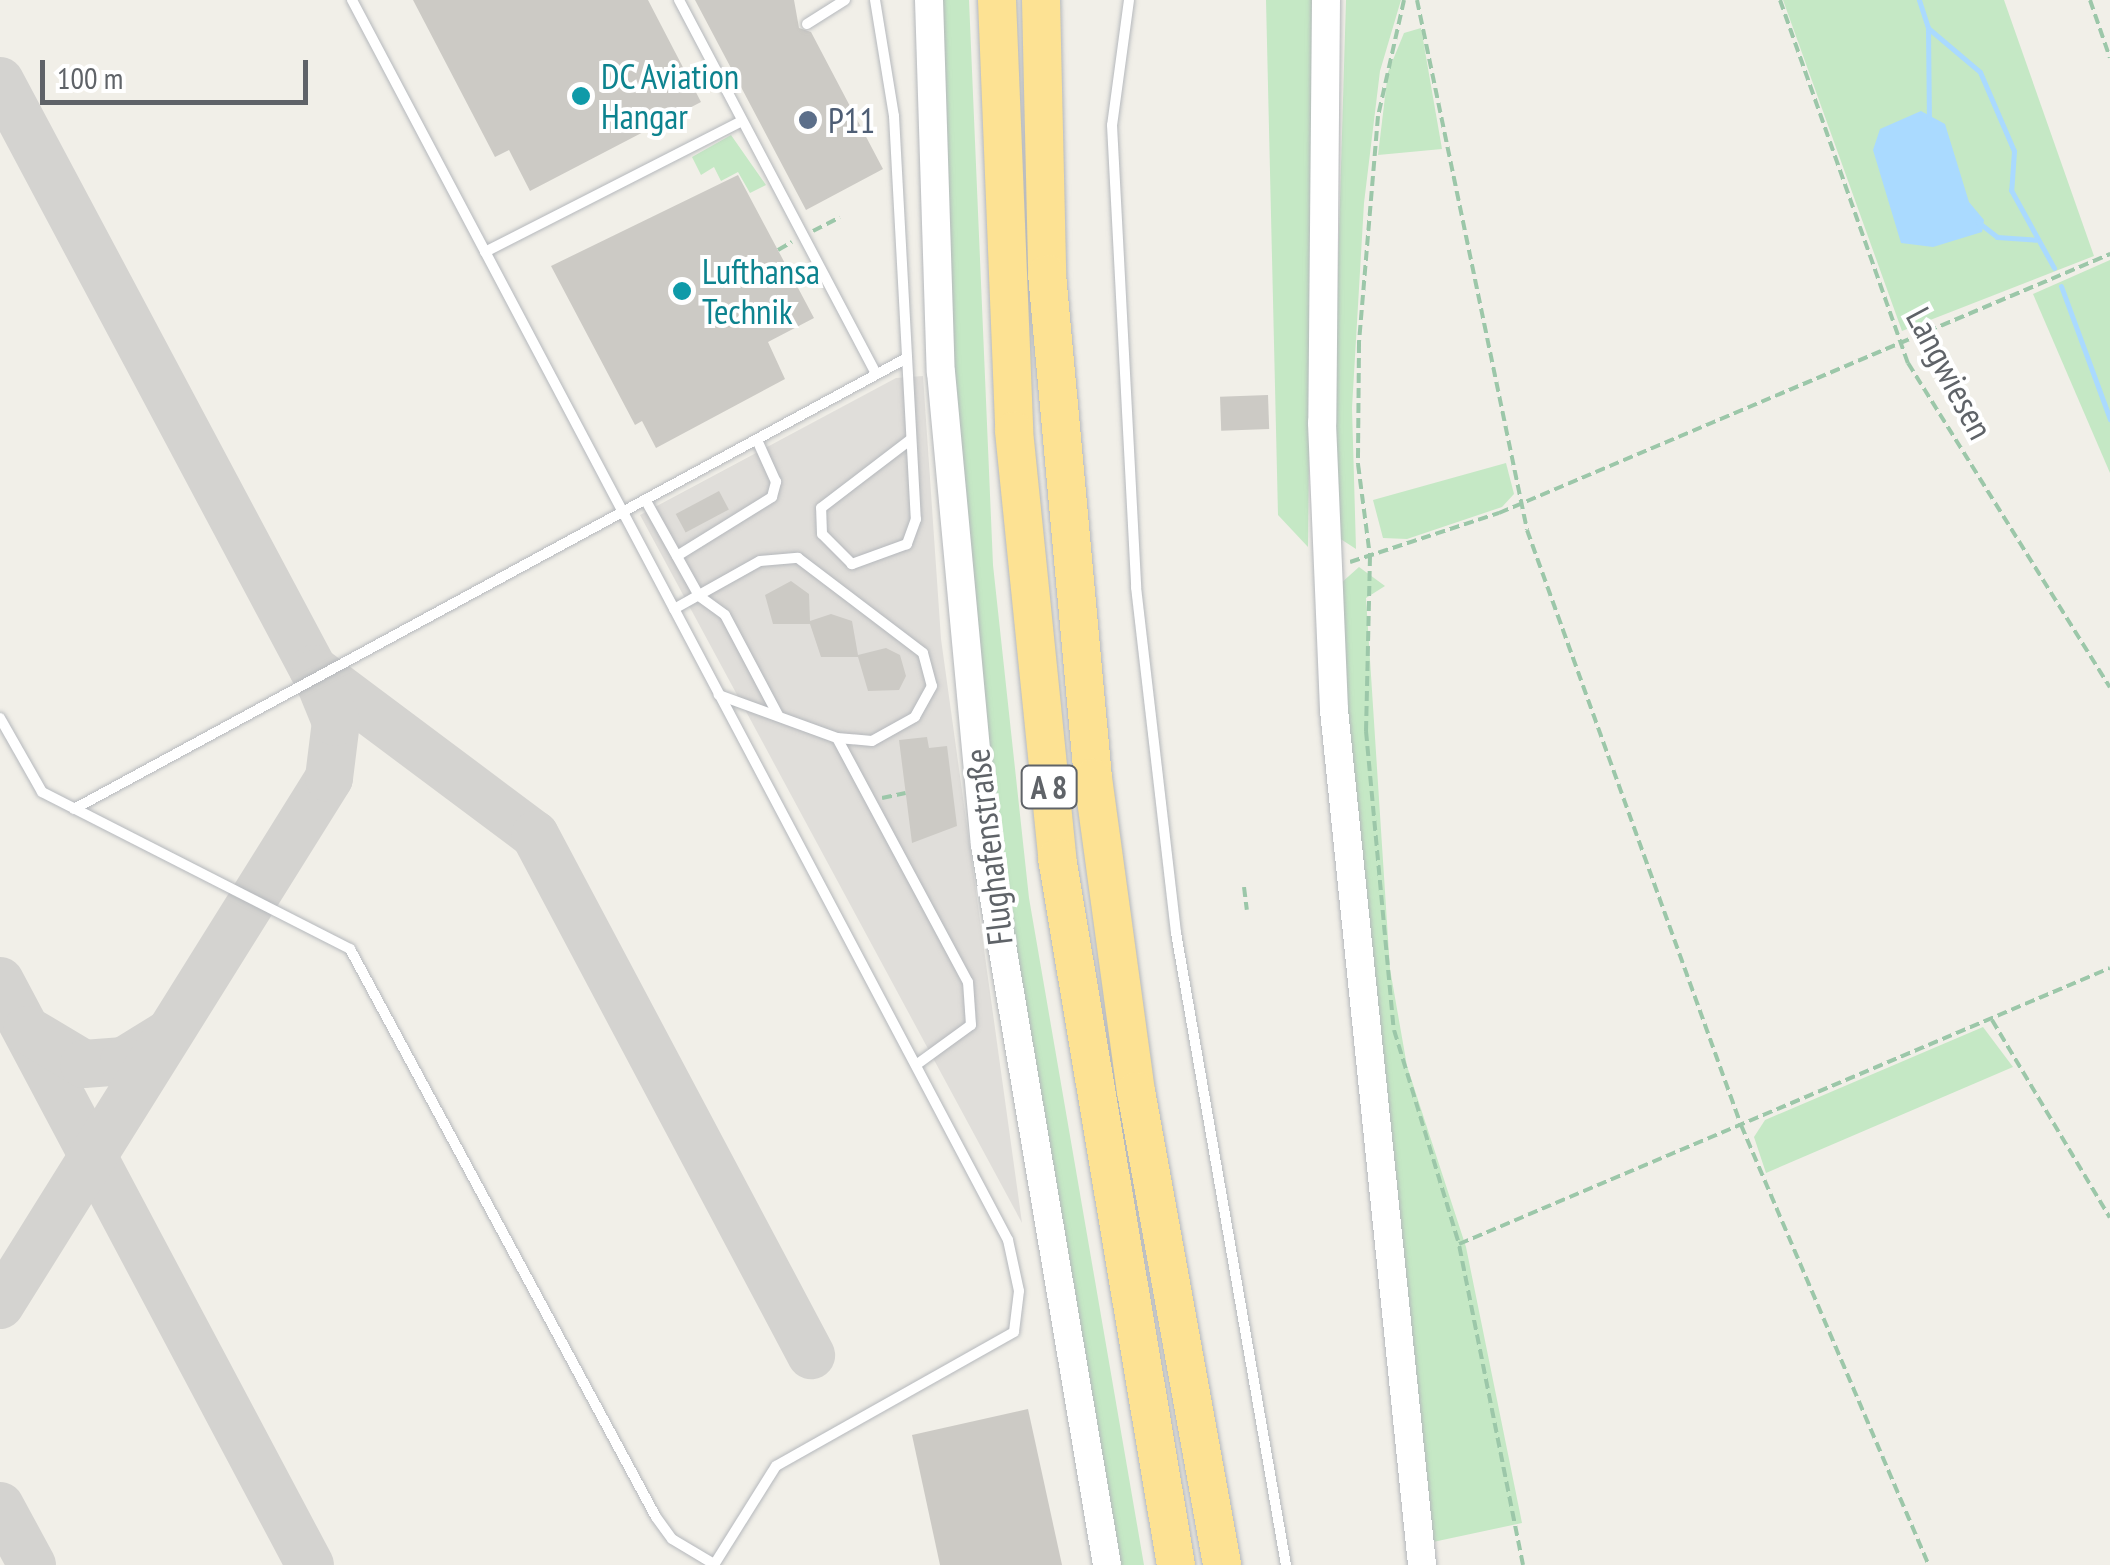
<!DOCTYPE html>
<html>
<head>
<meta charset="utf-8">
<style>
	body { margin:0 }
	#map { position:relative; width:2110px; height:1565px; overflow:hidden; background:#f1efe8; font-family:"PT Sans Narrow",sans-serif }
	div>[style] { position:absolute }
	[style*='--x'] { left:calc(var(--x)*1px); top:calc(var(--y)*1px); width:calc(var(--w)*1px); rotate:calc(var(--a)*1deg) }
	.industrial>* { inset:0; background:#e0deda }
	.green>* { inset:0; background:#c5e8c5 }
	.water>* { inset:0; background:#aadaff }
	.stream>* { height:5px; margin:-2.5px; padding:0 2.5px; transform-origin:2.5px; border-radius:2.5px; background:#aadaff }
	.taxiway>* { height:48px; margin:-24px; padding:0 24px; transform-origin:24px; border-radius:24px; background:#d4d3d0 }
	.building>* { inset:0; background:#cccac5; transform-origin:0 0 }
	.path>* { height:4px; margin-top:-2px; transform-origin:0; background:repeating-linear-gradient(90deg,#9cc7a9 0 10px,transparent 0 15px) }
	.roads { filter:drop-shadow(0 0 2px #b5b8bc) drop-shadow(0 0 2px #b5b8bc) }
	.service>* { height:10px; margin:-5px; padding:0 5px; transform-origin:5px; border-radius:5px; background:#fff }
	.secondary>* { height:28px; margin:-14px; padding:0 14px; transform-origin:14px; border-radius:14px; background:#fff }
	.motorway>* { height:38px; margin:-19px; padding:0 19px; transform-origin:19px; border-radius:19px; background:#fde293 }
	.dots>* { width:28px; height:28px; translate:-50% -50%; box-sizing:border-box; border:5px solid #fff; border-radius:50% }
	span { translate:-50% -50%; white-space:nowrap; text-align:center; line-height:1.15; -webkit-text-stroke:8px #fff; paint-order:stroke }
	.shield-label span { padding:2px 8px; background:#fff; border:2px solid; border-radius:8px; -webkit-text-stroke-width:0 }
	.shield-label { font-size:32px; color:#5f6368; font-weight:700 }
	.culture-label { font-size:35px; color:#0d838f }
	.left { translate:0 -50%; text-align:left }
	.service-label { font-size:35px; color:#4e5e75 }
	.street-label { font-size:35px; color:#5f6368 }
	.scale { position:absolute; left:40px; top:60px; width:268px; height:45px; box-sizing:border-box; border:5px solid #5f6368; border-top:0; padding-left:12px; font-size:30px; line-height:35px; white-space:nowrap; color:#5f6368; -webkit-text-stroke:8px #fff; paint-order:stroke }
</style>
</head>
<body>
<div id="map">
	<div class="industrial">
		<i style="clip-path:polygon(923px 376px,941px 639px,1022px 1223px,640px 515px,896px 378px)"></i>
	</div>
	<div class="green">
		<i style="clip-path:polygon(940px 0,969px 0,993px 565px,1029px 898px,1144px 1565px,1117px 1565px,999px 876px,959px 504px)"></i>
		<i style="clip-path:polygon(1266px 0,1314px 0,1308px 547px,1278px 515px)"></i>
		<i style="clip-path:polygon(1346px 0,1401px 0,1380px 71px,1364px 203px,1352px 408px,1356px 549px,1336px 536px,1333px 434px)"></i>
		<i style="clip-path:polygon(1783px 0,2004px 0,2094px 256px,1902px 331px)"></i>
		<i style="clip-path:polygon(1421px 28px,1442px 149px,1378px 155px,1388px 72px,1404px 33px)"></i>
		<i style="clip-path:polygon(731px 135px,766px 185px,750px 193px,738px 172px,721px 181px,714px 167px,701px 175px,692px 157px)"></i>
		<i style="clip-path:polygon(2110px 260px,2110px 473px,2033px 294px)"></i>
		<i style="clip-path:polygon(1506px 463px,1514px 494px,1502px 507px,1407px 539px,1383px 538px,1373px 500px)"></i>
		<i style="clip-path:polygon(1359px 567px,1385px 586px,1366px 598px,1390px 969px,1407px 1066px,1466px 1247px,1522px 1523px,1433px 1542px,1349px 749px,1340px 584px)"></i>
		<i style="clip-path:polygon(1983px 1027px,2013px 1067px,1766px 1173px,1754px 1137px,1765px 1120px)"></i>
	</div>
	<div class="water">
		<i style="clip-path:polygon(1921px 111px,1945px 124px,1969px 202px,1984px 220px,1982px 232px,1933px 247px,1901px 243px,1873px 150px,1880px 129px)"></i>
	</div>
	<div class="stream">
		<i style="--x:1919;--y:0;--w:29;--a:72"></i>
		<i style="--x:1928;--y:28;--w:68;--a:40.2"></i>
		<i style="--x:1980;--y:72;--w:86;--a:66.7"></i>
		<i style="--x:2014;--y:151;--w:39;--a:94"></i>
		<i style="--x:2011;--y:190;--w:89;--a:61.1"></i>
		<i style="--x:1928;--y:28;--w:92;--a:89.4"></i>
		<i style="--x:1978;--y:222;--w:24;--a:38"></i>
		<i style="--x:1997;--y:237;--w:39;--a:4"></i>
		<i style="--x:2061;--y:286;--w:142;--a:69.8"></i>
	</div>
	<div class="taxiway">
		<i style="--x:0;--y:81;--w:666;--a:61.97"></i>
		<i style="--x:313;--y:669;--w:277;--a:36.8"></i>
		<i style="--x:535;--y:835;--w:589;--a:62.04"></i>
		<i style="--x:0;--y:981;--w:661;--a:62.04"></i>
		<i style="--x:27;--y:1030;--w:66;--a:30.8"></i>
		<i style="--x:84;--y:1064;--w:40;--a:-4.3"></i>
		<i style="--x:124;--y:1061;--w:49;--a:-31.8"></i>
		<i style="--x:0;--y:1305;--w:621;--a:-58.02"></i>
		<i style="--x:329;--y:778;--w:56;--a:-82.9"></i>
		<i style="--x:336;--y:722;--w:53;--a:-112.2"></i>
		<i style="--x:0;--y:1506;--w:67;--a:61.5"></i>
	</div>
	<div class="building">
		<i style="clip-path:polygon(413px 0,648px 0,701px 102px,530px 191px,509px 150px,495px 157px)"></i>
		<i style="clip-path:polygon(695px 0,794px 0,799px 28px,811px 32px,883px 169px,806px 210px)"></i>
		<i style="clip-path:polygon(738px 175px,814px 318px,768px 342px,785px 379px,656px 448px,642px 421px,635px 425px,551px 266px)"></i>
		<i style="left:1268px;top:395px;width:34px;height:48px;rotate:88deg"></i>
		<i style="left:719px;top:491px;width:21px;height:49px;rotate:62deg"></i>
		<i style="clip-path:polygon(791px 581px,809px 594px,810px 621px,831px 614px,852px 621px,858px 655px,886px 648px,900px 655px,906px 676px,899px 690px,868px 691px,858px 657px,821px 657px,810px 624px,773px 624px,765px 595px)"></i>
		<i style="clip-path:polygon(927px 737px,929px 748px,947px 746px,957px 826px,912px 843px,899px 740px)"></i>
		<i style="clip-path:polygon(1028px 1409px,1062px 1565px,940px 1565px,912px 1435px)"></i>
	</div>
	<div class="path">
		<i style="--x:1404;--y:0;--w:119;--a:102.6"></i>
		<i style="--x:1378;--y:116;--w:228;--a:94.8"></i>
		<i style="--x:1359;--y:343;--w:121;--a:90.5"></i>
		<i style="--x:1358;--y:464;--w:93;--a:82.6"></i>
		<i style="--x:1370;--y:556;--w:175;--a:91.3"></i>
		<i style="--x:1366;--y:731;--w:300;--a:84.7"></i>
		<i style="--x:1394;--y:1030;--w:224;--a:73.1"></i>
		<i style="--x:1417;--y:0;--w:541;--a:78.27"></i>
		<i style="--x:1527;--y:530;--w:632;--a:70.22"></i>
		<i style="--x:1741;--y:1125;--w:478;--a:66.9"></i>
		<i style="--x:1780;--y:0;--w:385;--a:70.6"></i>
		<i style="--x:1908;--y:363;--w:382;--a:58.1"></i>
		<i style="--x:2090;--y:0;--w:61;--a:71"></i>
		<i style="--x:813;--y:231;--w:30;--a:-27"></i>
		<i style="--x:778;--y:250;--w:16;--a:-30"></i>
		<i style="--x:1350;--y:562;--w:157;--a:-18.2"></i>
		<i style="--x:1499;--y:513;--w:664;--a:-22.97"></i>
		<i style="--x:882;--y:798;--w:24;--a:-12"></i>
		<i style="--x:1244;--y:887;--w:23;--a:83"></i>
		<i style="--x:1992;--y:1020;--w:230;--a:59.2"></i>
		<i style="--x:1523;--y:1565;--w:327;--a:-101.3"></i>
		<i style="--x:1459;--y:1244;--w:707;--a:-22.98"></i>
	</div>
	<div class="roads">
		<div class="service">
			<i style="--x:352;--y:0;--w:1403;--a:62.12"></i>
			<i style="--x:1008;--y:1240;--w:52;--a:77.8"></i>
			<i style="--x:1019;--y:1291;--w:41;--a:97"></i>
			<i style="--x:1014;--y:1332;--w:273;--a:150.6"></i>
			<i style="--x:776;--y:1466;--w:117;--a:122.1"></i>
			<i style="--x:679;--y:0;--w:423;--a:62.2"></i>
			<i style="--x:875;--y:0;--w:118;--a:80.7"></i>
			<i style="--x:894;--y:116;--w:404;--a:86.9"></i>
			<i style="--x:916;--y:519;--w:27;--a:110"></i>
			<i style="--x:907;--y:544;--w:59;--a:160"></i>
			<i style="--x:852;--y:564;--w:42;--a:-135"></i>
			<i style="--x:822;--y:534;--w:26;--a:-92"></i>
			<i style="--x:821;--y:508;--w:112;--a:-37.4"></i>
			<i style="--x:1129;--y:0;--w:126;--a:97.7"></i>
			<i style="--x:1112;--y:125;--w:463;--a:87"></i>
			<i style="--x:1136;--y:587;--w:348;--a:83.4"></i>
			<i style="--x:1176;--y:933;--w:642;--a:80.13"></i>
			<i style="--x:807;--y:24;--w:45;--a:-32.3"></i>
			<i style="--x:485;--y:252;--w:284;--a:-27"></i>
			<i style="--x:646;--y:501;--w:109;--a:60.8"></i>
			<i style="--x:699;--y:596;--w:32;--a:36"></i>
			<i style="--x:725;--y:615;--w:113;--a:62.1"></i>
			<i style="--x:677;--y:556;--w:112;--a:-31.8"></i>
			<i style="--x:772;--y:497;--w:16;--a:-75"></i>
			<i style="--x:776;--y:482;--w:46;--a:-114.3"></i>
			<i style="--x:674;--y:609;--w:98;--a:-29.2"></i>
			<i style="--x:760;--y:561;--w:38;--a:-5"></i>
			<i style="--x:798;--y:558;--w:157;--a:37.2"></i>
			<i style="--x:923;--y:653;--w:34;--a:75"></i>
			<i style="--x:932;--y:686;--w:35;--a:119"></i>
			<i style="--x:915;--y:717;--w:49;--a:150.8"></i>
			<i style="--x:872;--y:741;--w:35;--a:-175"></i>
			<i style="--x:837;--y:738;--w:126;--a:-160"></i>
			<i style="--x:0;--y:718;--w:85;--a:60.4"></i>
			<i style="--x:42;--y:792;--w:346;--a:27"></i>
			<i style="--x:350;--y:949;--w:645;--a:61.69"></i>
			<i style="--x:656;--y:1517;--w:27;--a:54"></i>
			<i style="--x:672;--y:1539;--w:49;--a:30.8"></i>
			<i style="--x:837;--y:738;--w:277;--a:61.8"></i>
			<i style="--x:968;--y:982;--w:43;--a:86"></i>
			<i style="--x:971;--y:1025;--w:68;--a:144"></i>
			<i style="--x:74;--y:809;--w:945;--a:-28.44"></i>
		</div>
		<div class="secondary">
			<i style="--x:929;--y:0;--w:372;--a:88.2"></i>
			<i style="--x:941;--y:372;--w:475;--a:84.7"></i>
			<i style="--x:985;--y:845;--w:730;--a:80.38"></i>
			<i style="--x:1326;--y:0;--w:423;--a:90.5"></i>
			<i style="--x:1322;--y:423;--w:287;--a:87.6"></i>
			<i style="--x:1334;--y:710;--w:860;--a:84.12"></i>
		</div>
		<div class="motorway">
			<i style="--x:997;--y:0;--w:431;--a:87.7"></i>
			<i style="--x:1014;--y:431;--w:429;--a:84.2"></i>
			<i style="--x:1057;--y:858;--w:717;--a:80.45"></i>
			<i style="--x:1041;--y:0;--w:274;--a:88.7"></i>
			<i style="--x:1047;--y:274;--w:506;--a:84.79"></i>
			<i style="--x:1093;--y:778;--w:316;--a:82.2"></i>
			<i style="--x:1136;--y:1091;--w:482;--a:79.7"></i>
		</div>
	</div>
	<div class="dots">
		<i style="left:581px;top:96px;background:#0f9aa8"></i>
		<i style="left:808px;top:120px;background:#5c6f8a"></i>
		<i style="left:682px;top:291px;background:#0f9aa8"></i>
	</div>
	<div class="shield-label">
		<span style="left:1049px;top:787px">A 8</span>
	</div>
	<div class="culture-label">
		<span class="left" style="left:601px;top:96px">DC Aviation<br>Hangar</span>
		<span class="left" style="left:702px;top:291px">Lufthansa<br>Technik</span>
	</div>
	<div class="service-label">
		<span class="left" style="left:828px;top:120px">P11</span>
	</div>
	<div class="street-label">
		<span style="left:1950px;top:373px;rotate:62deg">Langwiesen</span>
		<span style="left:988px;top:847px;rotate:-97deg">Flughafenstraße</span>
	</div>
	<div class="scale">100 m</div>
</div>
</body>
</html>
